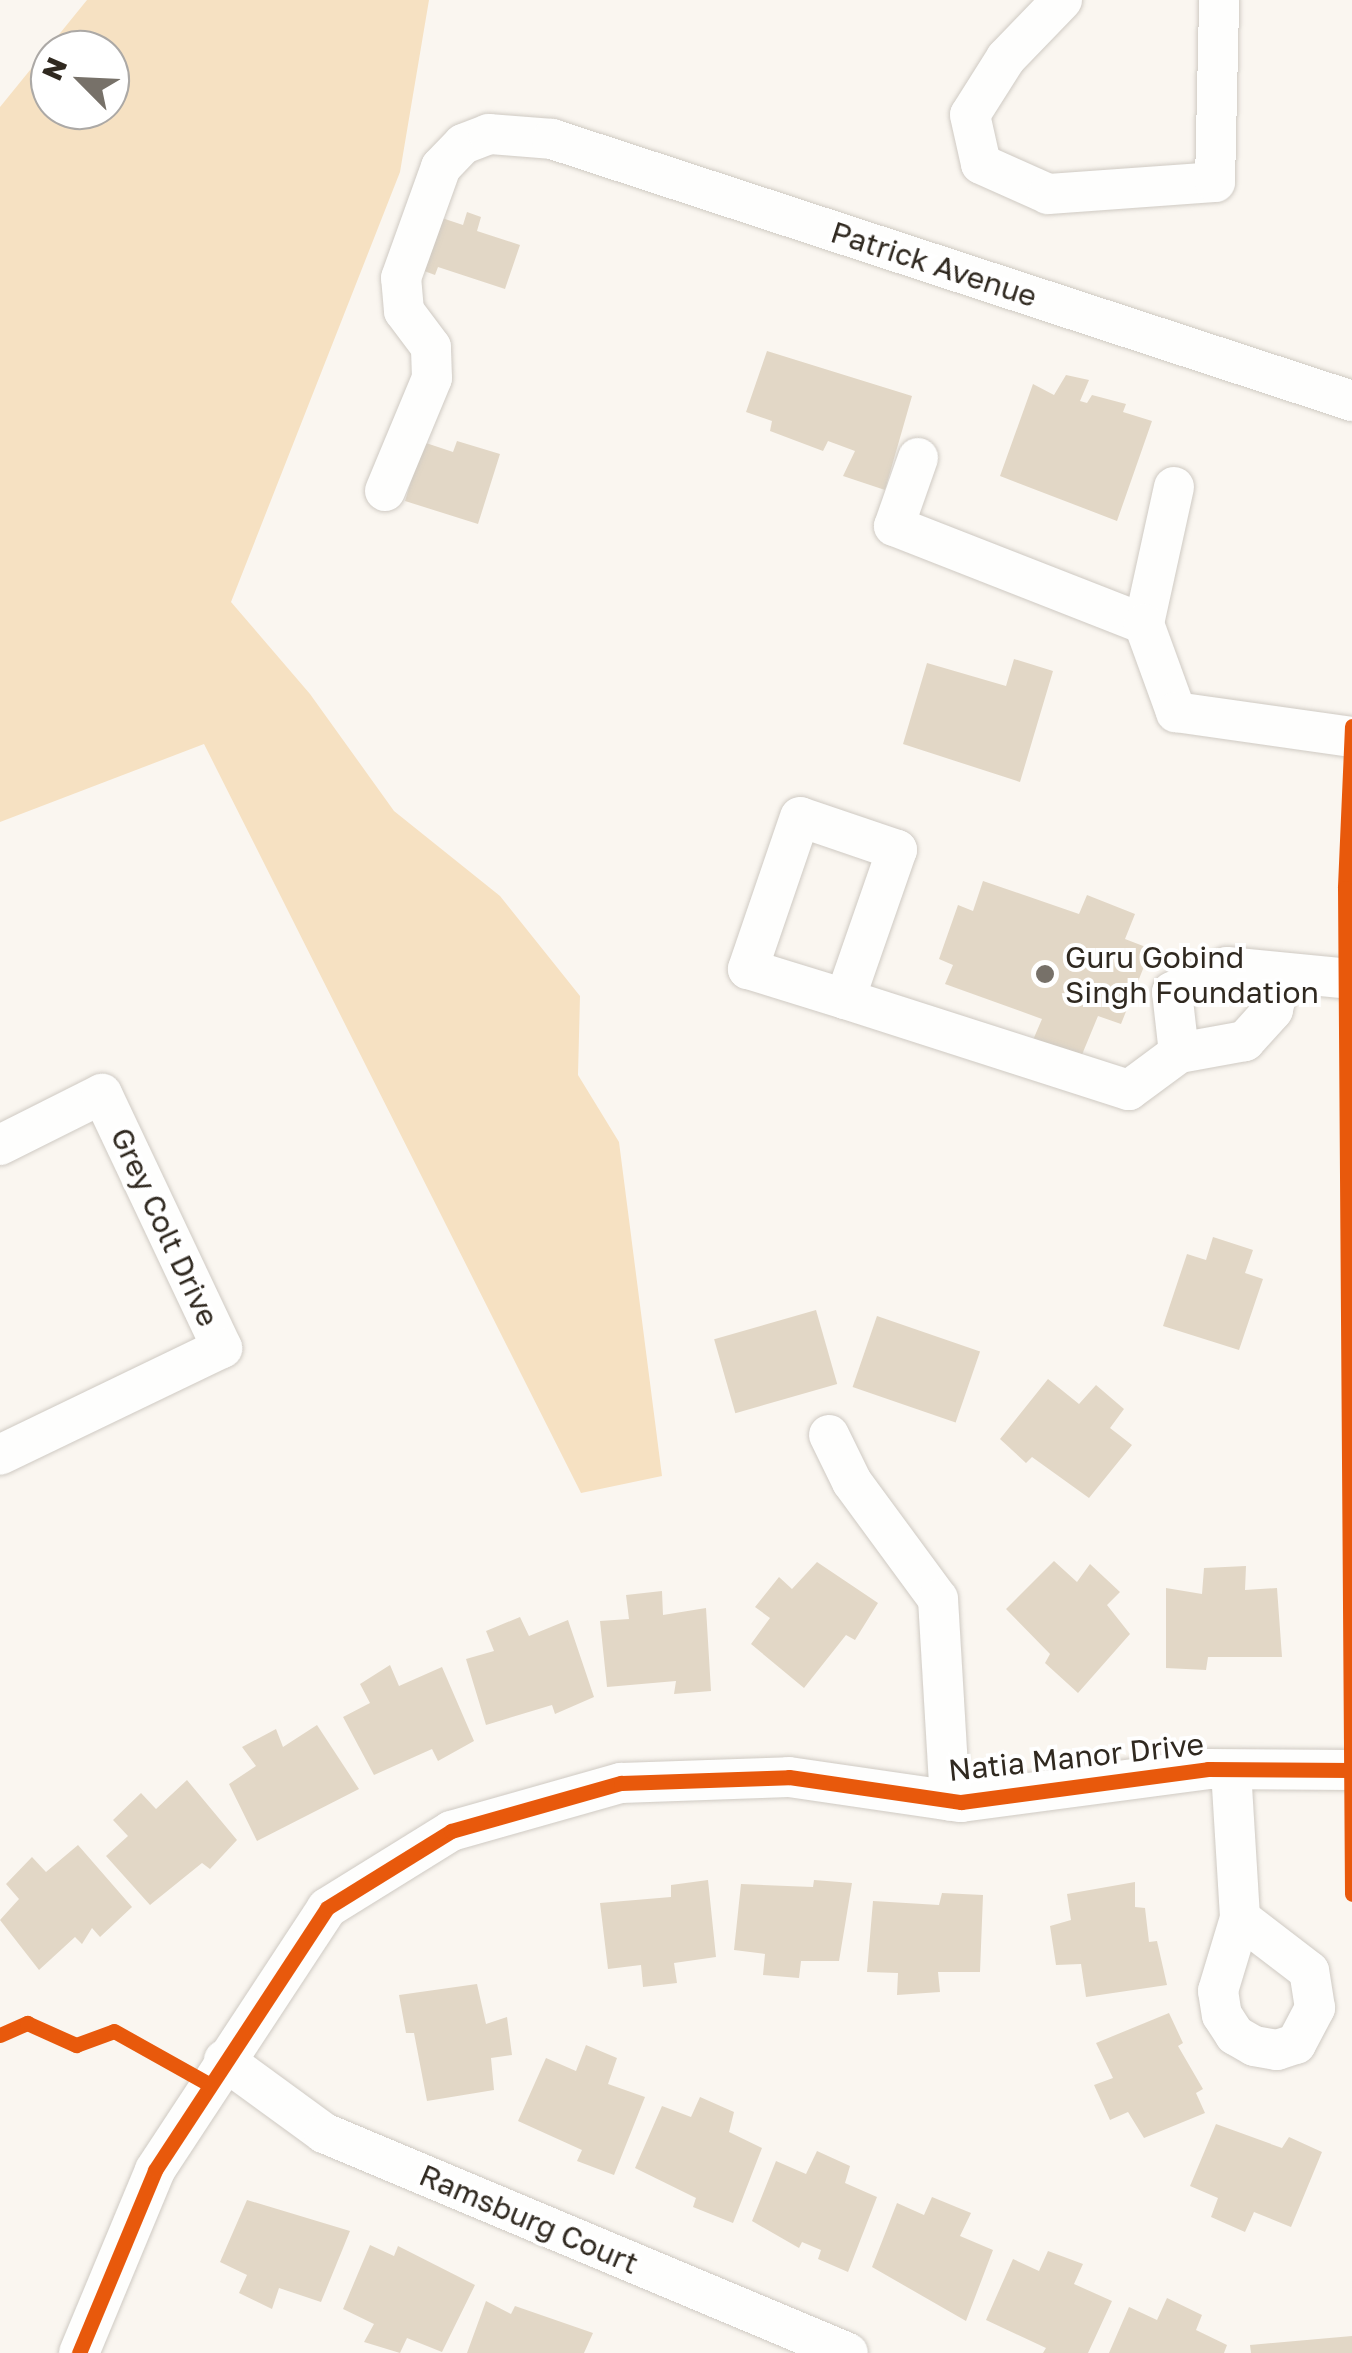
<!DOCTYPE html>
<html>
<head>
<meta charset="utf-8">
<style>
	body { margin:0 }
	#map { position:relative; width:1352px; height:2353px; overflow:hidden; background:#faf6f0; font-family:"Golos Text",sans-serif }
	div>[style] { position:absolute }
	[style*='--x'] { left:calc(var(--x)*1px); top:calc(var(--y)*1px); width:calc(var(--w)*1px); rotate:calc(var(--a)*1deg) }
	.green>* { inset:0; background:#f6e1c2 }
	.building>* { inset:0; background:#e2d7c6; transform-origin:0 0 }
	.roads { filter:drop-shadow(0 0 2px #cfcac3) drop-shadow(0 0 2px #cfcac3) }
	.minor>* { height:40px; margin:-20px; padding:0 20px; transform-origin:20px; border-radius:20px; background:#fefefd }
	.cycleway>* { height:15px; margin:-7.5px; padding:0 7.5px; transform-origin:7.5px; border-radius:7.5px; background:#e8590c }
	.dots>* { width:28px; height:28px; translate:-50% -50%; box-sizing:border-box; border:5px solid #fff; border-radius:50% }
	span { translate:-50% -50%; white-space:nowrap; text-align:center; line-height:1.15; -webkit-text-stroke:8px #fff; paint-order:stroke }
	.street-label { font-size:30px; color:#302920 }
	.poi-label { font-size:30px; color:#302920 }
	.left { translate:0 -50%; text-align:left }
	.north { position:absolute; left:30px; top:30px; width:100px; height:100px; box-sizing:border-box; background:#fff; border:2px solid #aca9a6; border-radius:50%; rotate:294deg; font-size:28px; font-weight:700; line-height:40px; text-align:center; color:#302920 }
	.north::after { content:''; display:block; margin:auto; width:35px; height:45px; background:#777169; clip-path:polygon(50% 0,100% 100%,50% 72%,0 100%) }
</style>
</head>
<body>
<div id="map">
	<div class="green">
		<i style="clip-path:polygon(evenodd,87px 0,429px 0,400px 172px,231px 602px,310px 694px,394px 811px,500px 896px,580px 996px,578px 1075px,619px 1142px,662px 1476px,581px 1493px,204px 744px,0 822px,0 107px,87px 0,110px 50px,110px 110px,50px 110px,50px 50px,110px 50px)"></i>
	</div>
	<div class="building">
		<i style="clip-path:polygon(467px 212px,481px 217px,477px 231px,520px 245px,505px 289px,438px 267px,435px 275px,416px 268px,433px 215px,463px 225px)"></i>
		<i style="clip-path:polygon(767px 351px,912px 396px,885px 490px,843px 476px,855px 451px,828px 441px,823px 451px,770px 431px,772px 421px,746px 412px)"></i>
		<i style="clip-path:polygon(1066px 375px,1089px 380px,1080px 401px,1087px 403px,1092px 395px,1126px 404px,1123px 412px,1152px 421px,1117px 521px,1000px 476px,1033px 384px,1054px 395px)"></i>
		<i style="clip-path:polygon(457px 441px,500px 454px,478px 524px,405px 501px,423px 442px,453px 452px)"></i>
		<i style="clip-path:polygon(1014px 659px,1053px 671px,1020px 782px,903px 744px,927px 663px,1006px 686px)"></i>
		<i style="clip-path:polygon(983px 881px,1079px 914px,1087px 895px,1135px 914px,1125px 939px,1151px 949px,1121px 1024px,1098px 1016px,1081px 1057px,1033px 1040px,1042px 1019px,945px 984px,953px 965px,939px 959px,958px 905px,973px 911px)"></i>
		<i style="clip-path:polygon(1213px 1237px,1253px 1250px,1245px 1273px,1263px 1279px,1239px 1350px,1163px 1326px,1187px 1254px,1206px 1260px)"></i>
		<i style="left:816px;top:1310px;width:77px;height:106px;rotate:74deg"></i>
		<i style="left:877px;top:1316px;width:109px;height:75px;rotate:19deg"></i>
		<i style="clip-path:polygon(1048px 1379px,1079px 1404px,1096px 1385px,1124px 1409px,1110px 1428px,1132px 1445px,1089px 1498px,1032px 1457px,1026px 1463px,1000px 1439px)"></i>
		<i style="clip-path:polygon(1054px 1561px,1077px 1582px,1090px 1564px,1120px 1592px,1107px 1605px,1130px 1634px,1078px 1693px,1045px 1663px,1050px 1654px,1006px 1609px)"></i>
		<i style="clip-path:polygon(817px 1562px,878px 1603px,855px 1640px,846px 1635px,804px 1688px,751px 1644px,770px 1618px,755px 1607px,779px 1577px,792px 1589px)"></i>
		<i style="clip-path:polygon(1246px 1566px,1245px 1590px,1277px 1588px,1282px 1657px,1208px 1657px,1206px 1670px,1166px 1668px,1166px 1588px,1202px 1594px,1204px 1568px)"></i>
		<i style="clip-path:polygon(662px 1591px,663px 1615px,706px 1608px,711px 1691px,674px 1694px,676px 1681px,607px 1687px,600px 1621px,629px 1619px,626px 1595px)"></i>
		<i style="clip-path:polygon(520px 1617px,529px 1636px,568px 1620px,594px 1697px,555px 1714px,552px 1705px,486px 1725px,466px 1659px,494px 1651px,486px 1631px)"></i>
		<i style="clip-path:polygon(390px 1665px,399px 1686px,442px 1667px,474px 1741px,438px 1761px,432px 1749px,374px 1775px,343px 1717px,370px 1703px,360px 1684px)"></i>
		<i style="clip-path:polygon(317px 1725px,359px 1789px,257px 1841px,229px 1784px,256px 1766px,242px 1747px,276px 1729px,283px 1747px)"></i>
		<i style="clip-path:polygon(187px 1780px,237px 1840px,210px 1869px,202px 1863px,150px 1905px,106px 1856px,128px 1836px,113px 1820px,141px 1793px,156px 1809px)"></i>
		<i style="clip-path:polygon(78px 1845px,132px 1907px,100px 1937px,92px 1928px,82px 1944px,75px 1937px,39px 1970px,0 1920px,19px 1899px,6px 1884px,32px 1857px,46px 1872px)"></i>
		<i style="clip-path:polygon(708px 1880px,716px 1957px,674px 1963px,677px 1983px,643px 1987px,641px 1965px,608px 1969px,600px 1903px,671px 1897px,671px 1885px)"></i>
		<i style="clip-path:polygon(814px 1880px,852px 1883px,839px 1961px,801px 1961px,799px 1978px,763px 1975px,765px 1954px,734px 1950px,741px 1884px,813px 1887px)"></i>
		<i style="clip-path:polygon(1135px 1882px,1135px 1907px,1145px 1908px,1149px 1942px,1157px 1941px,1167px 1985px,1086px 1997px,1081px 1964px,1056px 1965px,1050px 1926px,1071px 1920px,1067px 1894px)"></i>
		<i style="clip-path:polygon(942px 1893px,983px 1895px,980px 1972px,938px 1972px,940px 1992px,897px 1995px,898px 1973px,867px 1972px,873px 1901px,939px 1905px)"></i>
		<i style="clip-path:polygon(477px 1984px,486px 2024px,507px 2017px,512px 2055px,491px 2058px,494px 2090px,427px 2101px,414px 2033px,406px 2033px,399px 1995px)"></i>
		<i style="clip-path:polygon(1169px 2013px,1183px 2043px,1178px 2046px,1203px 2089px,1196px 2093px,1205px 2113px,1144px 2138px,1128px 2112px,1110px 2120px,1094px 2085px,1113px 2078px,1096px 2043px)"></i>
		<i style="clip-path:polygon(586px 2045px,617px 2058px,608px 2084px,645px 2097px,614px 2175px,577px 2161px,582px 2150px,518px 2121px,546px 2058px,576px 2071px)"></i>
		<i style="clip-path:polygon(700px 2097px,734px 2112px,729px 2132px,762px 2148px,733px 2223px,693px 2207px,696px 2198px,635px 2168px,662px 2106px,691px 2117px)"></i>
		<i style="clip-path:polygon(1216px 2124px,1282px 2148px,1289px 2137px,1322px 2152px,1291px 2227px,1254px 2212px,1245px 2232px,1211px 2217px,1218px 2198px,1190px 2186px)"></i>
		<i style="clip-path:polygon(817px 2151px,850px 2166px,845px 2183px,877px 2197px,848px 2272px,818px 2259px,821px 2250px,802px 2242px,799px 2248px,752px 2221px,776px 2161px,806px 2174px)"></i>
		<i style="clip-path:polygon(932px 2197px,971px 2213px,960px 2236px,993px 2250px,966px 2321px,872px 2267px,897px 2203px,924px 2215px)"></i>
		<i style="clip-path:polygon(247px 2200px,350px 2231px,321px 2302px,279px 2288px,272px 2309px,239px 2293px,247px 2275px,220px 2262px)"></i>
		<i style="clip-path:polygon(370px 2245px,394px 2256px,398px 2246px,475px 2285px,442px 2352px,407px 2338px,400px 2353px,364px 2342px,374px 2324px,343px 2309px)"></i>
		<i style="clip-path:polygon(1048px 2251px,1083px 2264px,1074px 2284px,1112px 2301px,1088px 2353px,1043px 2353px,1046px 2348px,986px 2320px,1013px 2259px,1039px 2271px)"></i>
		<i style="clip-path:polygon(1167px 2298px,1202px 2315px,1196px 2330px,1227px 2345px,1224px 2353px,1109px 2353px,1129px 2307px,1157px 2320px)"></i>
		<i style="clip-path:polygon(486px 2301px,511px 2314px,515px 2306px,593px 2333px,584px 2353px,467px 2353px)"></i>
		<i style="clip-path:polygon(1352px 2336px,1352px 2353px,1251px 2353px,1250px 2345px)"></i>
	</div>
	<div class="roads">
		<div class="minor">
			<i style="--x:1062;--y:0;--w:81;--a:134"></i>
			<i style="--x:1006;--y:58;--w:67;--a:122.3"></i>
			<i style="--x:970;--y:115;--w:50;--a:77.3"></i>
			<i style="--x:981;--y:164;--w:73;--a:24.1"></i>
			<i style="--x:1048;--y:194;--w:167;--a:-4.1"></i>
			<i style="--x:1215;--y:182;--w:182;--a:-88.7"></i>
			<i style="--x:918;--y:458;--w:72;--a:109.4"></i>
			<i style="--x:894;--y:526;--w:269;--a:21.4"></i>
			<i style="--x:1174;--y:487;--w:140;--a:102.4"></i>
			<i style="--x:1144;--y:624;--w:94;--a:70"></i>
			<i style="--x:1176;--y:712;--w:178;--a:8.1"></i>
			<i style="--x:385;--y:491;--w:122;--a:-67.4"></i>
			<i style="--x:432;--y:378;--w:31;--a:-92"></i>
			<i style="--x:431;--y:347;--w:45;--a:-126.9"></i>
			<i style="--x:404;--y:311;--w:33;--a:-95"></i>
			<i style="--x:401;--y:278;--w:118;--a:-70.2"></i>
			<i style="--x:441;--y:167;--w:32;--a:-46"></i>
			<i style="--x:463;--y:144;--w:28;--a:-21"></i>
			<i style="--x:489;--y:134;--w:63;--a:4.5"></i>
			<i style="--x:552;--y:139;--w:842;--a:18.13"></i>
			<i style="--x:1281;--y:977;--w:34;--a:104"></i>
			<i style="--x:1273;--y:1010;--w:42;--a:132.1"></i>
			<i style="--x:1245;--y:1041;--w:67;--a:169.7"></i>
			<i style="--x:1179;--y:1053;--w:61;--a:-96.5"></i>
			<i style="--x:1172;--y:992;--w:60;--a:-24.4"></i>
			<i style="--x:1227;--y:967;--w:126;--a:5.5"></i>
			<i style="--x:845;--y:999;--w:158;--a:-70.8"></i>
			<i style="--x:897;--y:850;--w:102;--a:-161.2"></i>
			<i style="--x:800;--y:817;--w:161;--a:108.9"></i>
			<i style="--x:748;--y:969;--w:102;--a:17.2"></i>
			<i style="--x:845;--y:999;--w:298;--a:17.8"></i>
			<i style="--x:1129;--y:1090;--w:62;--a:-36.5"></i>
			<i style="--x:0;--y:1145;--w:114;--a:-26.6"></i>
			<i style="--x:102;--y:1094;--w:281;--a:64.7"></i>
			<i style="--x:222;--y:1348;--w:246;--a:154.3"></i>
			<i style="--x:829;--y:1435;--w:52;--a:63.9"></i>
			<i style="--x:852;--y:1482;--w:145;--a:53.7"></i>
			<i style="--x:938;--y:1599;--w:202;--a:86.6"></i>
			<i style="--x:1231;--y:1770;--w:148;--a:86.5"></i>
			<i style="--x:1240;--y:1918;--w:76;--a:106.8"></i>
			<i style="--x:1218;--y:1991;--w:24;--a:81"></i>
			<i style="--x:1222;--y:2015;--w:24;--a:57"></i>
			<i style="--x:1235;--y:2035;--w:22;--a:30"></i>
			<i style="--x:1254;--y:2046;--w:23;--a:10"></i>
			<i style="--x:1277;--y:2050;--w:20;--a:-18"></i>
			<i style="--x:1296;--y:2044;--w:41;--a:-62.2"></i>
			<i style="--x:1315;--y:2008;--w:37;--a:-99"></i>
			<i style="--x:1309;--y:1971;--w:87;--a:-142.5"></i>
			<i style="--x:224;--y:2060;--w:124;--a:36.1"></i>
			<i style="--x:324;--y:2133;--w:568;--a:22.77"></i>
			<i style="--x:79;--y:2353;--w:198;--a:-67.4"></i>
			<i style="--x:155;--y:2170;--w:313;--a:-56.7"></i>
			<i style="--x:327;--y:1908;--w:146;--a:-31.8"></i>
			<i style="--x:451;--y:1831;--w:177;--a:-15.8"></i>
			<i style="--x:621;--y:1783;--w:168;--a:-2"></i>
			<i style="--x:789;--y:1777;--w:174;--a:8.3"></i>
			<i style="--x:961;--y:1802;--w:249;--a:-7.6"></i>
			<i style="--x:1208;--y:1769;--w:144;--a:0.4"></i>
		</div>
	</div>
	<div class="cycleway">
		<i style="--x:1352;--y:726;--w:162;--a:92.5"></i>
		<i style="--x:1345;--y:888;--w:1006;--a:89.6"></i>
		<i style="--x:0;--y:2035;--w:30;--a:-24"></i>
		<i style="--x:27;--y:2023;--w:54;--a:24.2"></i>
		<i style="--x:76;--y:2045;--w:40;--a:-20.2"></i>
		<i style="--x:114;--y:2031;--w:109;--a:29.2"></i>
		<i style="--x:79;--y:2353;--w:198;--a:-67.4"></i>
		<i style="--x:155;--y:2170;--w:313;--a:-56.7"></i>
		<i style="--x:327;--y:1908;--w:146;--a:-31.8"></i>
		<i style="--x:451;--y:1831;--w:177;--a:-15.8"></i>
		<i style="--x:621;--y:1783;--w:168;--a:-2"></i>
		<i style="--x:789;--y:1777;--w:174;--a:8.3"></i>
		<i style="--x:961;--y:1802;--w:249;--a:-7.6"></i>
		<i style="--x:1208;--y:1769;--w:144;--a:0.4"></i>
	</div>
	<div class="dots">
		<i style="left:1045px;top:974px;background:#777169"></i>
	</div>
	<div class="street-label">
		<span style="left:934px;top:264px;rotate:18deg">Patrick Avenue</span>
		<span style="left:165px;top:1227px;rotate:65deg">Grey Colt Drive</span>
		<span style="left:1076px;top:1757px;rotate:-6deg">Natia Manor Drive</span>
		<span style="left:529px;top:2219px;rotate:23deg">Ramsburg Court</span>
	</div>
	<div class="poi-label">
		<span class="left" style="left:1065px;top:974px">Guru Gobind<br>Singh Foundation</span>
	</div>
	<div class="north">N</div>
</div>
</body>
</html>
